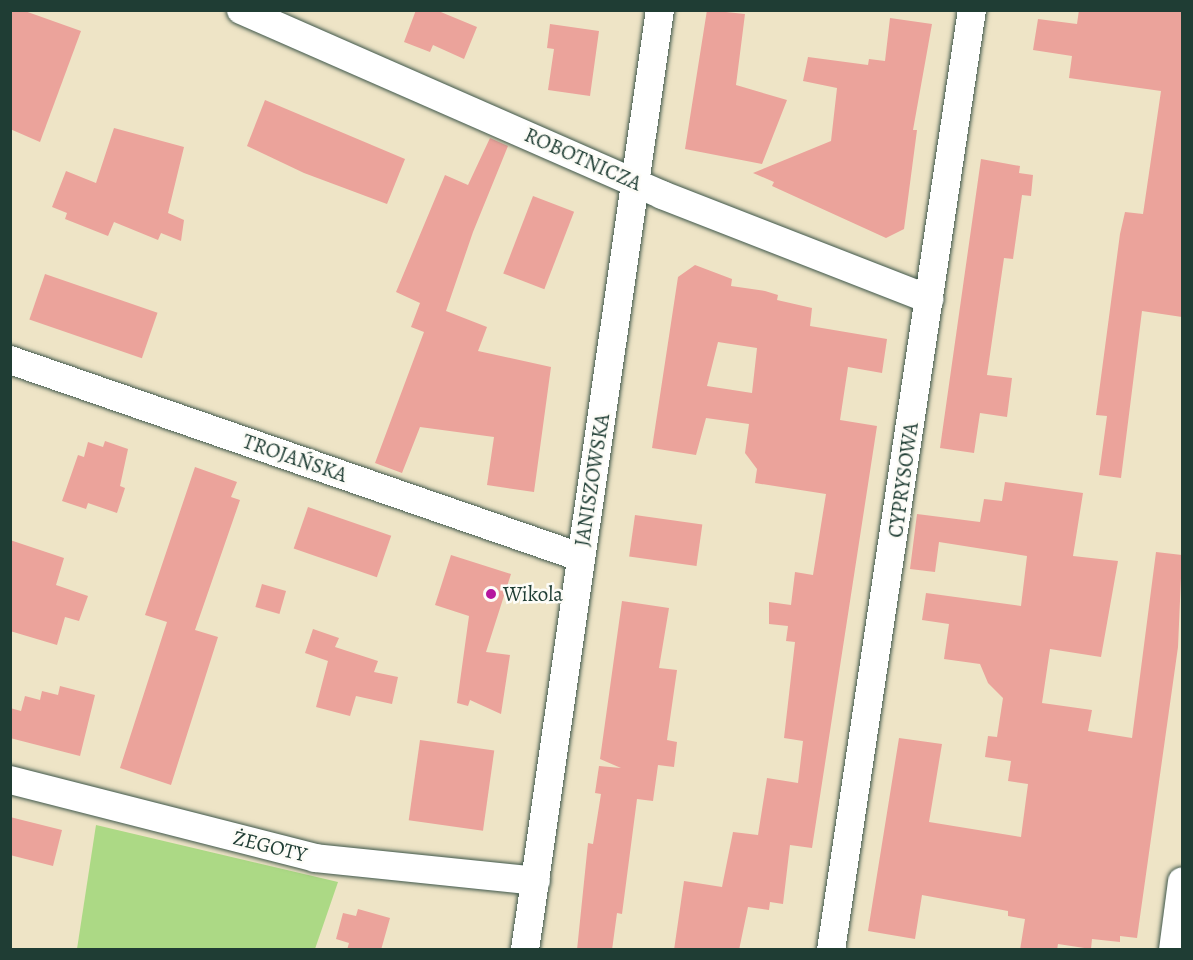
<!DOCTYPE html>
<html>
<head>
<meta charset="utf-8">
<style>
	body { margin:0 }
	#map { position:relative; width:1193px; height:960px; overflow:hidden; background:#eee4c6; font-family:Alegreya,serif }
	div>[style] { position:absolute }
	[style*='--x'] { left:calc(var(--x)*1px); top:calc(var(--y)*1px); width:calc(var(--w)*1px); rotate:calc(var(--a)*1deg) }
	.green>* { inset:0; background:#acd985 }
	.building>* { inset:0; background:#eba39b; transform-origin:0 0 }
	.roads { filter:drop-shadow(0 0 2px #3e564a) drop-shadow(0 0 2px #3e564a) }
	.minor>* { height:28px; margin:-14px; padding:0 14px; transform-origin:14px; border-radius:14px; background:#fff }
	.dots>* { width:16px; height:16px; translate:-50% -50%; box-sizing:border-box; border:3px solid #fdfcf7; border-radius:50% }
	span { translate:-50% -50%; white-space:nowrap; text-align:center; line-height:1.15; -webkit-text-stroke:5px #fdfcf7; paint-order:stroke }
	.street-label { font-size:21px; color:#1f3d34 }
	.poi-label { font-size:21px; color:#1f3d34 }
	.left { translate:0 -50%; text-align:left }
	.frame { position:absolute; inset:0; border:12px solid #1f3d34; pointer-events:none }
</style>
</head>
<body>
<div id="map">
	<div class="green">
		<i style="clip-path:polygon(96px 825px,338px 882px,315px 949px,77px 949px)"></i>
	</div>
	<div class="building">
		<i style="clip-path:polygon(10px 10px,22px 10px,81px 31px,40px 142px,10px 129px)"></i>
		<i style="clip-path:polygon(416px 10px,436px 10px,477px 27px,464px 59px,433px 45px,430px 52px,404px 42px)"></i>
		<i style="clip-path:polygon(707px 10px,745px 14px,736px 85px,787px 100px,762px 164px,685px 149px)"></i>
		<i style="clip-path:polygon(1079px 10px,1182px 10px,1182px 317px,1142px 311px,1121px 478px,1099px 475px,1107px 416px,1096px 415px,1120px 234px,1125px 212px,1143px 214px,1161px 91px,1069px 78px,1072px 56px,1033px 50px,1038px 19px,1077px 24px)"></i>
		<i style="clip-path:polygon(890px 18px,932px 24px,913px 130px,917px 130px,904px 229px,886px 238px,772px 186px,774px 182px,753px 173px,831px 141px,837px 88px,803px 81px,808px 57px,868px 65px,869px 59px,885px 61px)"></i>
		<i style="clip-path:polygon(550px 24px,599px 31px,590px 96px,548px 90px,554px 49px,547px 48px)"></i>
		<i style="clip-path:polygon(265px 100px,405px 159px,387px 204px,304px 173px,247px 146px)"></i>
		<i style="clip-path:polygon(114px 128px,184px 147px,168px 213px,184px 220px,181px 241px,161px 233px,158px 240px,114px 222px,108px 236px,65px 219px,67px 213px,52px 207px,66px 171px,96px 183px)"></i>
		<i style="clip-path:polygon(490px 138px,508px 146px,473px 232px,446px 311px,487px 327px,478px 351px,551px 367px,534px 492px,487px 485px,494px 437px,420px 427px,402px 473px,375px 463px,424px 332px,411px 327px,420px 303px,396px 292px,445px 175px,468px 185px)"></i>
		<i style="clip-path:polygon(981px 159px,1020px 166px,1019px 173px,1033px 175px,1031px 196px,1022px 195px,1013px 259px,1004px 258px,987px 375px,1012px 378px,1007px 417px,980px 413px,974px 453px,940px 448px)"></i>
		<i style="left:533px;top:196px;width:44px;height:83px;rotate:21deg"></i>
		<i style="clip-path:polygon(evenodd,695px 265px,732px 279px,731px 286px,765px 291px,778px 295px,777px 300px,812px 308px,810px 326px,887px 339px,882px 373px,848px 367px,840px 420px,877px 426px,812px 848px,790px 845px,783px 904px,770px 902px,769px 910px,748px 907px,739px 950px,674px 950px,684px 881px,722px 887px,733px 832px,758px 835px,767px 778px,798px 783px,803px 741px,784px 738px,795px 642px,786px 641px,788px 626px,769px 624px,769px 602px,791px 605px,795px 572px,813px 575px,826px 494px,755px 483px,757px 469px,745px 453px,749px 424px,706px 418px,696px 455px,652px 448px,678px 277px,695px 265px,718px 342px,757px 348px,752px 393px,707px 386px,718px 342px)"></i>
		<i style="left:45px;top:274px;width:119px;height:48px;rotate:19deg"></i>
		<i style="clip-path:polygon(105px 441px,128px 449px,120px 486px,125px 488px,117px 513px,88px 503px,86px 509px,62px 501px,78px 455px,84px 457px,88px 442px,103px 447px)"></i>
		<i style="clip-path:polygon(195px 467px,237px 482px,231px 497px,240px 500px,195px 630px,218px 637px,171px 785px,120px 768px,167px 622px,145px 615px)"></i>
		<i style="clip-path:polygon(1005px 482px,1083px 493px,1073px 556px,1118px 561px,1101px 657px,1050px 649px,1042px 703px,1092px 710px,1088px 731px,1132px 738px,1156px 552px,1182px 555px,1178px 647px,1137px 938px,1120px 936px,1120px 942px,1092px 939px,1091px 949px,1058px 944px,1057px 950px,1020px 950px,1025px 919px,1008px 916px,1008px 911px,922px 895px,915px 939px,868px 931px,899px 738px,942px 744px,929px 822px,1021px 837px,1028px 784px,1008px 781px,1011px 761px,985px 757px,988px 736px,997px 737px,1003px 698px,988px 683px,980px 664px,944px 659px,949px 624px,922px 620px,926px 593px,1021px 606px,1027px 556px,939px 542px,935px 572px,910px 569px,917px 514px,980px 522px,984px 499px,1002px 501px)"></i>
		<i style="left:308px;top:507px;width:88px;height:44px;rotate:19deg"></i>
		<i style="left:635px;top:515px;width:68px;height:42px;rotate:8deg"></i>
		<i style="clip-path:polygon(10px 540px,64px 558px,56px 585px,88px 596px,79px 621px,65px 617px,57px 645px,10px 631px)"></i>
		<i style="clip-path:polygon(451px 555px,511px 574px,486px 652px,510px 655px,501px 714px,470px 700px,468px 706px,457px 703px,469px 616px,435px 605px)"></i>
		<i style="left:262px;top:584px;width:25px;height:24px;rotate:16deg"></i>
		<i style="clip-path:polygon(622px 601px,669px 608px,659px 668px,677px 670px,667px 740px,677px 742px,674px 767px,658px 765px,653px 801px,637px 799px,622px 914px,617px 913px,612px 950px,577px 950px,588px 843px,593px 844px,601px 794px,595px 793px,599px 766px,621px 768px,600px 759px)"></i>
		<i style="clip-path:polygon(313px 629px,339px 638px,335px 647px,378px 661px,374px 672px,398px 677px,392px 704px,356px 696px,350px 716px,316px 707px,328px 661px,305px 653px)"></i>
		<i style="clip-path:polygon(60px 686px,95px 695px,80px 756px,10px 738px,10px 708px,21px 711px,25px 696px,40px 700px,42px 691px,58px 695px)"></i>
		<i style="left:420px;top:740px;width:75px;height:81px;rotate:8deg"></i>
		<i style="clip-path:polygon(10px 817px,62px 830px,53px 866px,10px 855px)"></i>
		<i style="clip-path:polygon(358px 909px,390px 918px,381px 950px,347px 950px,349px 943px,336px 939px,343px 913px,356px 916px)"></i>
	</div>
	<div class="roads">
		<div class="minor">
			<i style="--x:241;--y:10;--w:460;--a:23.7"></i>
			<i style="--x:662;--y:195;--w:287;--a:21.3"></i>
			<i style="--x:10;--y:360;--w:603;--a:19.07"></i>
			<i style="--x:10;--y:780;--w:315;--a:14.3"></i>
			<i style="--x:315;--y:858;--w:222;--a:5.9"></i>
			<i style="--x:525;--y:950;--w:950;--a:-81.83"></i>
			<i style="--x:831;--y:950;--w:951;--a:-81.47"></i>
			<i style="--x:1173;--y:950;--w:69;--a:-82.5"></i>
		</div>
	</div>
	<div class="dots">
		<i style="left:491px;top:594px;background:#b5179e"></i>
	</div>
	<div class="street-label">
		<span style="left:583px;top:159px;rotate:24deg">ROBOTNICZA</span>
		<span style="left:295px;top:458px;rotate:19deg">TROJAŃSKA</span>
		<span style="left:592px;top:480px;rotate:-81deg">JANISZOWSKA</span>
		<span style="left:903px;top:480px;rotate:-82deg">CYPRYSOWA</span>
		<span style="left:270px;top:846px;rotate:14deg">ŻEGOTY</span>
	</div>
	<div class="poi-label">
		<span class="left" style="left:503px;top:594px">Wikola</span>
	</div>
	<div class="frame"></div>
</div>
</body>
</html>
